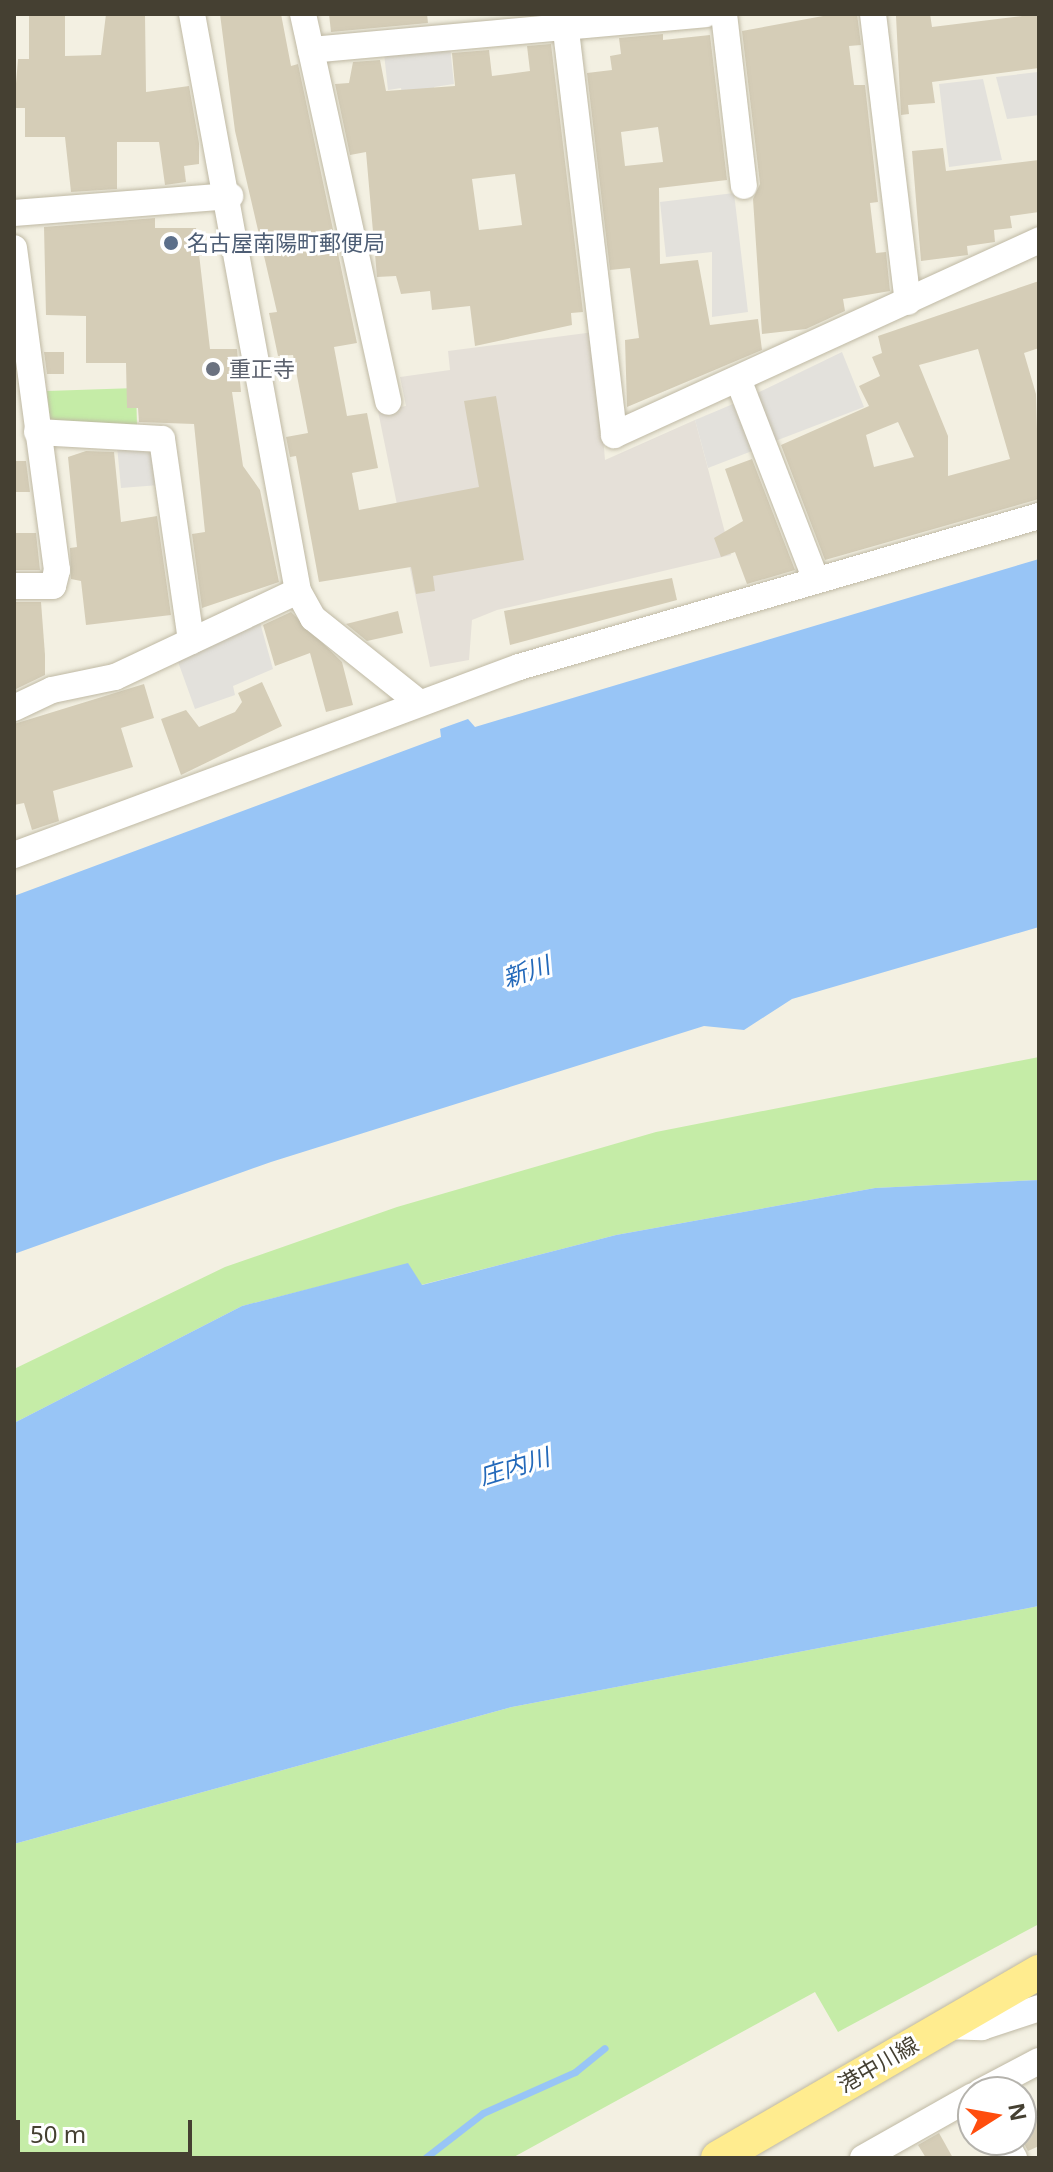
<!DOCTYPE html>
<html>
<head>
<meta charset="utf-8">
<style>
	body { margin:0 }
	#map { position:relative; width:1053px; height:2172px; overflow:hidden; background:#f3f0e2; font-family:"Noto Sans","Noto Sans JP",sans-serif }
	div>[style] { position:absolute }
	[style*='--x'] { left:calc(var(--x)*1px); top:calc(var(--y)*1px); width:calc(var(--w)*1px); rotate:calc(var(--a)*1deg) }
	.industrial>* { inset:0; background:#e5e0d8 }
	.green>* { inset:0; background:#c5eca7 }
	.parking>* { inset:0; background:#e3e1dc }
	.water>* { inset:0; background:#98c5f6 }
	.stream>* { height:7px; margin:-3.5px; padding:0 3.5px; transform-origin:3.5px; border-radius:3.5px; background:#98c5f6 }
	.building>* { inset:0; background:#d5cdb7 }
	.roads { filter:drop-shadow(0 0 2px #bfb9a4) drop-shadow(0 0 2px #bfb9a4) }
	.minor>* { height:26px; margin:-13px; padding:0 13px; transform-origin:13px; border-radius:13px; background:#fff }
	.major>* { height:34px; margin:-17px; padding:0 17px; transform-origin:17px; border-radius:17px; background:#ffec8f }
	.dots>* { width:22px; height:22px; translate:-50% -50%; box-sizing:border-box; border:4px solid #fff; border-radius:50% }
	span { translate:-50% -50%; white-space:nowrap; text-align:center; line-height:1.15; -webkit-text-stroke:6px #fff; paint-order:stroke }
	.service-label { font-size:22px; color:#4e5e75 }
	.left { translate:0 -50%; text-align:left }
	.worship-label { font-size:22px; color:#5b616d }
	.street-label { font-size:22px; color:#454032 }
	.water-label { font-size:24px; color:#2369ba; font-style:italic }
	.frame { position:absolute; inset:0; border:16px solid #454032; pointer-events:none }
	.north { position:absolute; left:957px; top:2076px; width:80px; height:80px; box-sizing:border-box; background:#fff; border:2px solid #b5b3ad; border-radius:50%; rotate:79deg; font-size:22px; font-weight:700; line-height:32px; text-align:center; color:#454032 }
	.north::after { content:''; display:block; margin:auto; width:28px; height:36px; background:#ff4d0d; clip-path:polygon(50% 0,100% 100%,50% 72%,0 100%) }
	.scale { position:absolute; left:16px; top:2120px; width:176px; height:36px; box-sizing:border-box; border:4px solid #454032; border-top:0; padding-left:10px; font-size:24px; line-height:28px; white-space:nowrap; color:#454032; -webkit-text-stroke:6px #fff; paint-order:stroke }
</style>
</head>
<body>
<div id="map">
	<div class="industrial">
		<i style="clip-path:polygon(594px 332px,605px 460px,695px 420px,731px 555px,497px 610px,472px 620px,469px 660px,430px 667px,378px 411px,406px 406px,400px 377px,450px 370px,448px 351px)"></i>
	</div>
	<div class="green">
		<i style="clip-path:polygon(136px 388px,137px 426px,50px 420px,47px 391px)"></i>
		<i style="clip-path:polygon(1039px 1057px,1039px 1180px,875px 1188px,616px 1235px,421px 1285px,408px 1264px,242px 1306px,14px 1423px,14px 1369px,225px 1267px,397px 1207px,656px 1132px)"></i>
		<i style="clip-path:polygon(1039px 1606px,1039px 1924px,838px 2032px,815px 1992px,512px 2158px,14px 2158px,14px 1844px,512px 1707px)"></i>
	</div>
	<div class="parking">
		<i style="clip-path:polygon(450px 47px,454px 84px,434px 87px,435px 100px,403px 103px,401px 88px,388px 90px,384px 53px)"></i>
		<i style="clip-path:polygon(1038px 72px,1039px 115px,1007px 119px,996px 77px)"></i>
		<i style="clip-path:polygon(983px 79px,1002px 160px,949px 167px,939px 84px)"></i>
		<i style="clip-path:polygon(734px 193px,748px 312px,712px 317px,712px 252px,666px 257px,660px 202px)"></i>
		<i style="clip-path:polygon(842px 352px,864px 407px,770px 443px,751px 396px)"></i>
		<i style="clip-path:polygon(733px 404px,752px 451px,708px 468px,695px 420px)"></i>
		<i style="clip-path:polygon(117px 446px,155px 454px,159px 485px,121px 488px)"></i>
		<i style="clip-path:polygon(259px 619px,273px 669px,233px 686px,235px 695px,195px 709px,177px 659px)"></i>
	</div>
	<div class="water">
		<i style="clip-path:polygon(1039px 559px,1039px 927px,792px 999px,744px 1030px,704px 1026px,271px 1162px,14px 1254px,14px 896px,441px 737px,440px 729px,468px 719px,475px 727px)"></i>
		<i style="clip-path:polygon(1039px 1180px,1039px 1606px,512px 1707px,14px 1844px,14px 1423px,242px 1306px,408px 1263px,422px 1285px,616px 1235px,875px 1188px)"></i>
	</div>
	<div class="stream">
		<i style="--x:425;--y:2158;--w:73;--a:-37.8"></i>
		<i style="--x:483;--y:2113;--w:101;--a:-24"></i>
		<i style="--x:575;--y:2072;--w:38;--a:-39"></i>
	</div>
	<div class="building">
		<i style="clip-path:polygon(29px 14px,65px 14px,65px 56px,101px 55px,106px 14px,145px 14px,146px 92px,189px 86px,199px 143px,199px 164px,184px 166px,186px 182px,165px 185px,159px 142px,117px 142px,117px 189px,71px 192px,65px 137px,25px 137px,25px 108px,14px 108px,18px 59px,29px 59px)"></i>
		<i style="clip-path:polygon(220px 14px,281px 14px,291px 66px,298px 64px,357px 343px,334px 347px,347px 416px,367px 413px,378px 468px,352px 473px,359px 510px,479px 487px,464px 401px,496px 396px,524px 560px,433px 576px,435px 591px,416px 594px,411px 567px,319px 582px,296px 456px,290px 457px,286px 437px,308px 433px,293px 355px,278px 356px,269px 313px,277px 312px,235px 131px)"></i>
		<i style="clip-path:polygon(329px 14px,427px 14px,428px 23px,331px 32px)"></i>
		<i style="clip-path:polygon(834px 14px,857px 14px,861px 45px,849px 46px,854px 85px,865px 85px,878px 202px,870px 203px,876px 253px,886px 252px,890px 291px,843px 299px,845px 311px,806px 329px,762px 334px,753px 199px,760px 184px,742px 31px)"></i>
		<i style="clip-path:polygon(930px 14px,932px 27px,1039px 14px,1039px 68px,932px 82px,935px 103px,908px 105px,909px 114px,901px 115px,896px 16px)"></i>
		<i style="clip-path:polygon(evenodd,663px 34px,663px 40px,710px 35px,727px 180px,659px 188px,660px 264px,698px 260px,710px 325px,758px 319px,762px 350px,627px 407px,625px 340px,639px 338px,630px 268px,610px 270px,587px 73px,612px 70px,610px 56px,621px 54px,619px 38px,663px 34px,658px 127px,663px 162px,625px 166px,621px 132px,658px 127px)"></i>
		<i style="clip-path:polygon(evenodd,551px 44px,583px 312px,571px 313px,572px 325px,475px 346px,470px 306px,432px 310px,430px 291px,401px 294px,396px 276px,377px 277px,366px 152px,350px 155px,335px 84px,349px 83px,353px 62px,380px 60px,386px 91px,455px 86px,452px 53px,489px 50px,492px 76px,530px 71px,527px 46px,551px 44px,515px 174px,522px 225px,479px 230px,472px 179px,515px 174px)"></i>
		<i style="clip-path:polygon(943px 148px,946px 171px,1039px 160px,1039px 212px,1010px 216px,1012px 228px,994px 230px,995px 242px,967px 246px,968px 255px,921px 261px,912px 151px)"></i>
		<i style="clip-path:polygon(155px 218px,155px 228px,196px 228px,210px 349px,237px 349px,241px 392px,232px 392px,243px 466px,260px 490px,279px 582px,202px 608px,192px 534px,205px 532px,194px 424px,139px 422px,138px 408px,127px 408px,126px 363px,86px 363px,86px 316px,46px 315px,44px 227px)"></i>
		<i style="clip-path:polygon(evenodd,1039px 281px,1039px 348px,1024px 353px,1036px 394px,1039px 499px,825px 560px,781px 445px,869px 406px,859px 386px,880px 376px,872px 357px,882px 353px,878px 336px,1039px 281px,978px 349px,1010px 459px,948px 476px,948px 436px,919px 365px,978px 349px,1039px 281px,898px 422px,914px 457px,874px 467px,866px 435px,898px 422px)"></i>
		<i style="clip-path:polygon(44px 352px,64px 352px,64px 374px,47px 374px)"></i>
		<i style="clip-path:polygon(86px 451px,114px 452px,121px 522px,157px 516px,171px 615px,86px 625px,81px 581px,71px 579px,70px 548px,77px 547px,68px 457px)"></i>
		<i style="clip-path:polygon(752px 459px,795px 570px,747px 584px,735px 552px,721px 557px,714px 538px,743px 521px,725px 469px)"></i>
		<i style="clip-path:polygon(14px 461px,26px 461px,30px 492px,14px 492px)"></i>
		<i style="clip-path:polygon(16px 533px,36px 533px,40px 570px,16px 570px)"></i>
		<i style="clip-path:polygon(672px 578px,677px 600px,510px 645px,504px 611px)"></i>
		<i style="clip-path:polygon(14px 602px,41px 602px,45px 655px,45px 675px,14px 690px)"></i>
		<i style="clip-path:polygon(398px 611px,403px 633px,367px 641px,346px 624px)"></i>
		<i style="clip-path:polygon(291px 612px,342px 662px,353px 705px,326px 712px,310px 653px,275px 666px,263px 625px)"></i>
		<i style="clip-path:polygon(262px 682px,282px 726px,181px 775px,161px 719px,186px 710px,199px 727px,235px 712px,242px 702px,238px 693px)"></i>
		<i style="clip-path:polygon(144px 684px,154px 718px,121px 728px,133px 767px,53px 791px,59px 821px,32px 830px,24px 803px,14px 805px,14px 724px)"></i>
		<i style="clip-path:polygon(1024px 2087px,1039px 2115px,1039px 2146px,1028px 2151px,1021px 2138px)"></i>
		<i style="clip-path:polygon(939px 2133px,953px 2158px,926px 2158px,918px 2145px)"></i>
	</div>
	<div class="roads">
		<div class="minor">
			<i style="--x:192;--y:14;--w:587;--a:79.59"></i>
			<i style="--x:298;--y:591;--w:31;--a:61"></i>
			<i style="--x:313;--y:618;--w:133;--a:38.6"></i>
			<i style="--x:303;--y:14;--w:397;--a:77.6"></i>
			<i style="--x:564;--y:14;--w:424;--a:83.2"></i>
			<i style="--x:614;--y:435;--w:468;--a:-24.6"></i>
			<i style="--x:724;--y:14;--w:173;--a:83.4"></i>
			<i style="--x:873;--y:14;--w:290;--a:83.1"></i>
			<i style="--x:311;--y:50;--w:396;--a:-5.2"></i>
			<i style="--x:14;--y:213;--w:217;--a:-4.5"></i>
			<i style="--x:14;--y:248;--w:325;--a:82.4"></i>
			<i style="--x:57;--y:570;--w:16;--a:104"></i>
			<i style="--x:53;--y:586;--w:39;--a:180"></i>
			<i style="--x:738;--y:379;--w:216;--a:68.8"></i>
			<i style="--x:37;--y:432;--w:125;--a:3.2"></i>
			<i style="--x:162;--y:439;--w:204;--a:81.8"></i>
			<i style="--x:14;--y:708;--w:42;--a:-25.3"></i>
			<i style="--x:52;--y:690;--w:64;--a:-11.7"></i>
			<i style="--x:115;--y:677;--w:202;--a:-25.2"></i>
			<i style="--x:14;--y:855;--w:539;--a:-20.42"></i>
			<i style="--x:519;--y:667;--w:541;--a:-16.19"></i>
			<i style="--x:944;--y:2026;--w:38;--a:2"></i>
			<i style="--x:982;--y:2027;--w:60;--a:-18.4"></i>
			<i style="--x:980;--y:2092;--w:67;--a:-27.7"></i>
			<i style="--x:1004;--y:2140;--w:21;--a:61"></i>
			<i style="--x:863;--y:2158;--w:126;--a:-29.4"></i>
		</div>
		<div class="major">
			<i style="--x:718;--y:2158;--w:371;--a:-30.1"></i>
		</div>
	</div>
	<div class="dots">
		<i style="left:171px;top:243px;background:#5c6f8a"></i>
		<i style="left:213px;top:369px;background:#6b7280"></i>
	</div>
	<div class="service-label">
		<span class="left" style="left:187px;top:243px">名古屋南陽町郵便局</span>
	</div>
	<div class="worship-label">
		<span class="left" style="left:229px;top:369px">重正寺</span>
	</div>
	<div class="street-label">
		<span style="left:878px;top:2064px;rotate:-30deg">港中川線</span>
	</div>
	<div class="water-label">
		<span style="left:526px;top:971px;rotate:-19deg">新川</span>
		<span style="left:514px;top:1466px;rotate:-17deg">庄内川</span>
	</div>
	<div class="frame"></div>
	<div class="north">N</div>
	<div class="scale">50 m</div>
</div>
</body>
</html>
